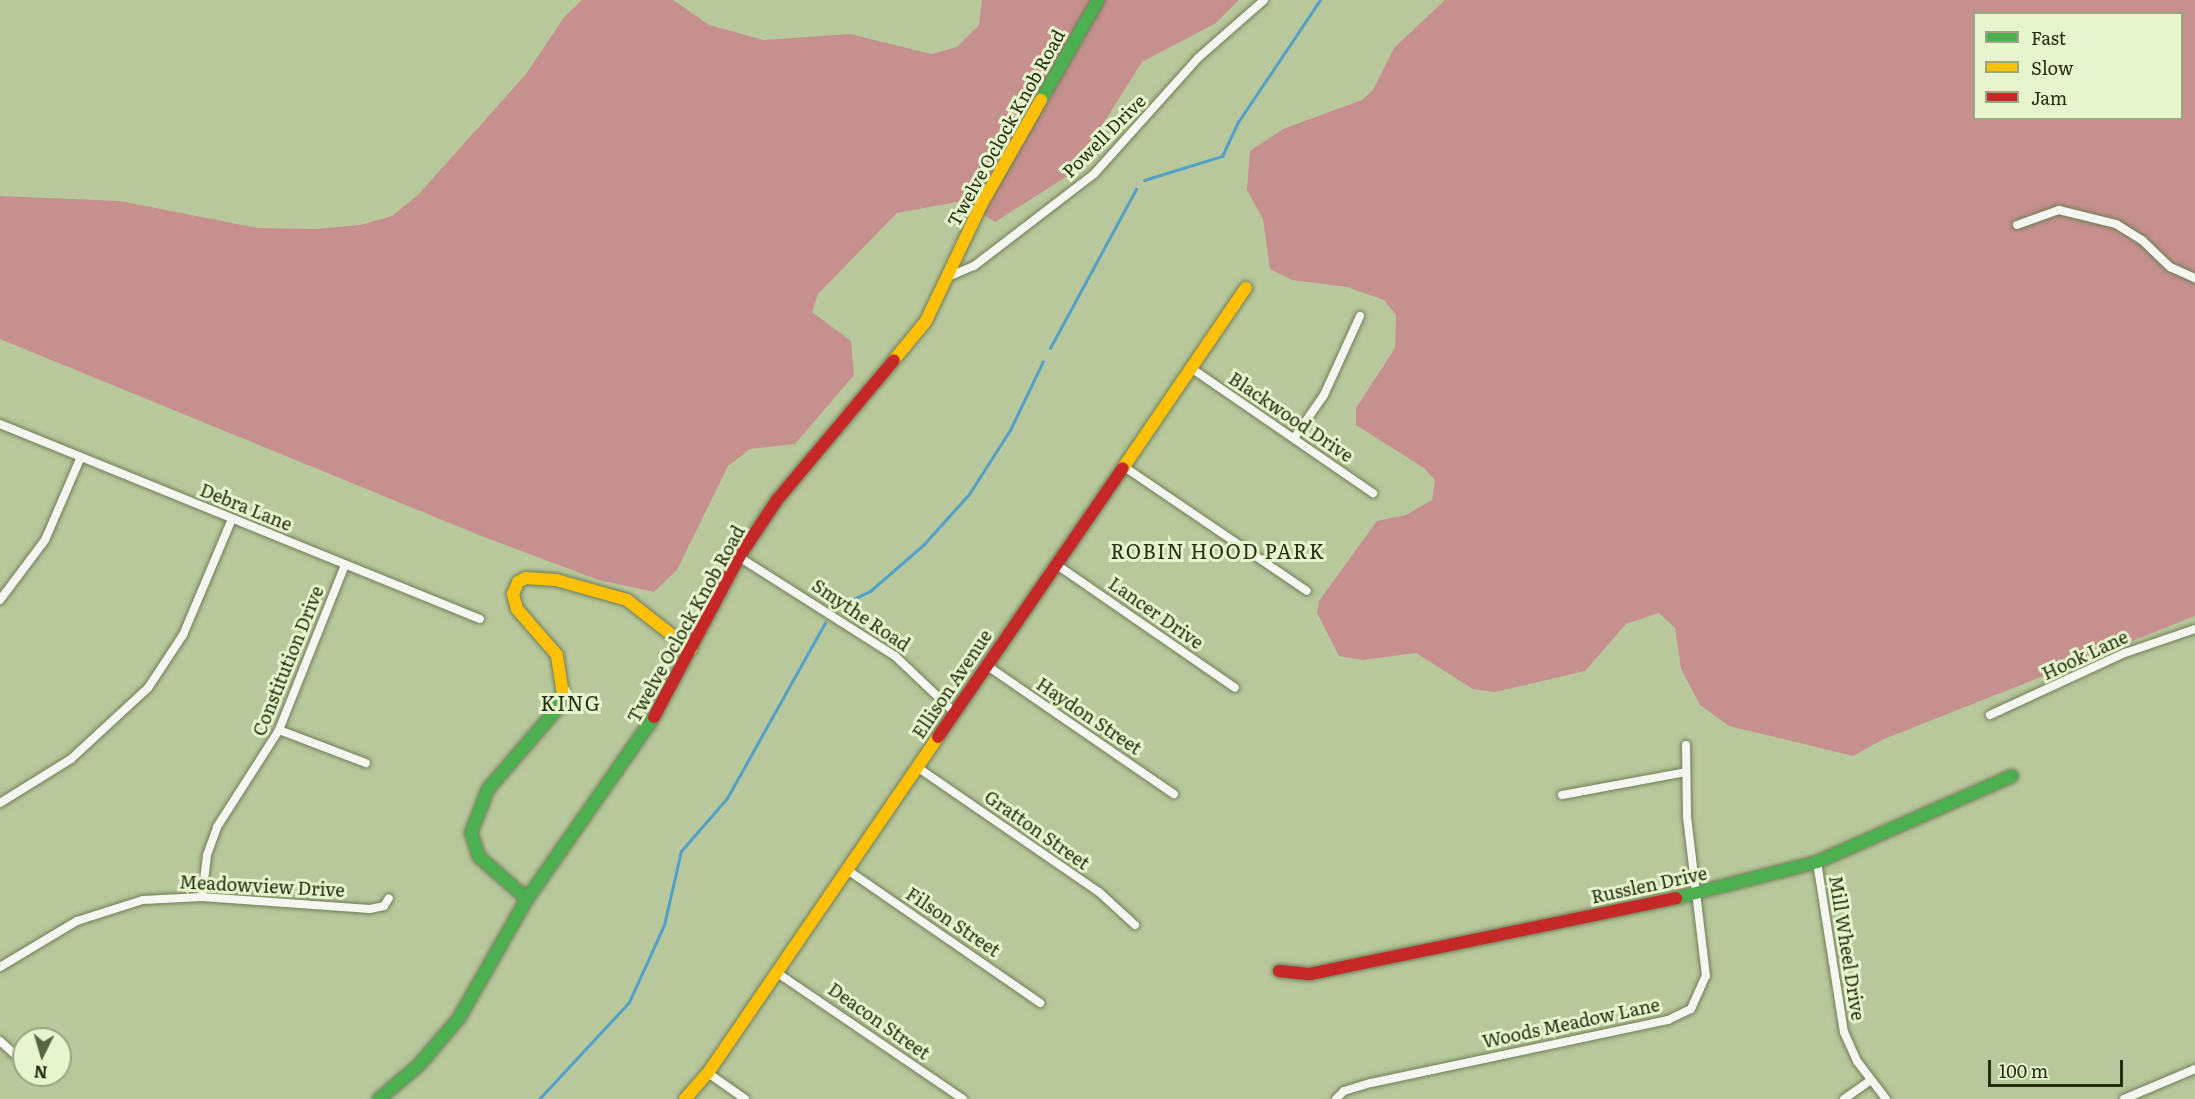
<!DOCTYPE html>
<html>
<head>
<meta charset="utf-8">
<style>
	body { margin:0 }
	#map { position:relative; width:2195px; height:1099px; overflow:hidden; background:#b8c89c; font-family:Literata,serif }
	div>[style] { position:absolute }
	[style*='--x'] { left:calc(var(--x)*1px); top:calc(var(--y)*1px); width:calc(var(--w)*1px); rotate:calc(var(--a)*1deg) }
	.forest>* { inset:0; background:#c6908e }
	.stream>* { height:3px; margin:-1.5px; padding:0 1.5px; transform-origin:1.5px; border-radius:1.5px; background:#53a1c7 }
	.roads { filter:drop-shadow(0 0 2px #707c57) drop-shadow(0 0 2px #707c57) }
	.street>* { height:8px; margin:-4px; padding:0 4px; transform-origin:4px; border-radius:4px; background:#f4f7f0 }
	.fast>* { height:12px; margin:-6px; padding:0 6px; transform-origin:6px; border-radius:6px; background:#4caf50 }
	.slow>* { height:12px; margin:-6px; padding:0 6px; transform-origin:6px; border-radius:6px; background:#ffc107 }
	.jam>* { height:12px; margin:-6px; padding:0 6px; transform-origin:6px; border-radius:6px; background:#c62828 }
	span { translate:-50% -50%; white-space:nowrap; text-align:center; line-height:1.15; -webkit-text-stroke:6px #e6f5cd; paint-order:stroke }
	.street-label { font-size:18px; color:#252f0e }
	.neighbourhood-label { font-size:20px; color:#252f0e; letter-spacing:1.5px }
	.legend { position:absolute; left:1973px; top:12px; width:210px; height:108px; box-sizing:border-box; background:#e6f5cd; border:2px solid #99a681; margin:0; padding:8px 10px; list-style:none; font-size:18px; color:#252f0e }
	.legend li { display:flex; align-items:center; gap:12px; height:30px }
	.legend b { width:30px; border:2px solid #99a681 }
	.north { position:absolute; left:12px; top:1027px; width:60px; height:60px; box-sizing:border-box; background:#e6f5cd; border:2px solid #99a681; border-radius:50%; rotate:185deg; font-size:16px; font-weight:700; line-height:24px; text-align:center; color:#252f0e }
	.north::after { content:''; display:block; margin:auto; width:21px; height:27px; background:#586540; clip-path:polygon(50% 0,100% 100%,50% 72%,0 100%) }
	.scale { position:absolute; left:1988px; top:1060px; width:135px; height:27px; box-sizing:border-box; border:3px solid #252f0e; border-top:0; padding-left:8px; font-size:18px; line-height:21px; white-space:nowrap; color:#252f0e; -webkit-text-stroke:4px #e6f5cd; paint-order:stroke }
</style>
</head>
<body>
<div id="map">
	<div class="forest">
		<i style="clip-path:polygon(582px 0,673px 0,709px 25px,764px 40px,850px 34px,931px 54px,957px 47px,979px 25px,982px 0,1239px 0,1216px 23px,1142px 62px,1072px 173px,995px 222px,962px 201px,897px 213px,818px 294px,812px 312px,851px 341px,854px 375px,795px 444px,750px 449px,728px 466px,677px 570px,654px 592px,599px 580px,479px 535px,0 339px,0 196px,120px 201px,257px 228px,316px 229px,360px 225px,392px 216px,418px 195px,526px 74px,565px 16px)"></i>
		<i style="clip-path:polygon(evenodd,1445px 0,2195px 0,2195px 616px,1884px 739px,1853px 756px,1729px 726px,1700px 705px,1681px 669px,1675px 628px,1659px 613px,1626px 624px,1585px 671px,1495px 692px,1473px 689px,1416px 653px,1362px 660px,1339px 656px,1317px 613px,1319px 601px,1377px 521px,1406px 515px,1432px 500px,1435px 480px,1424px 468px,1356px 425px,1356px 408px,1395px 348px,1396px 315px,1384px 300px,1347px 287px,1292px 280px,1270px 269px,1263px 219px,1247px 190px,1250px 151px,1283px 129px,1362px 100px,1373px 90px,1394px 48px,1445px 0,1974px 14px,2182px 14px,2182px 118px,1974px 118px,1974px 14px)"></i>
	</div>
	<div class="stream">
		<i style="--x:1144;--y:180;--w:82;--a:-17.1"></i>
		<i style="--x:1222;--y:156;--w:38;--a:-65"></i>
		<i style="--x:1238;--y:122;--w:147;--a:-56.1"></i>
		<i style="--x:1050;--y:348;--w:181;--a:-61.6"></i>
		<i style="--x:836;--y:607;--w:38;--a:-25"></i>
		<i style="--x:870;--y:591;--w:72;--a:-41"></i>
		<i style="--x:924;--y:544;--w:67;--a:-48"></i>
		<i style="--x:969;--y:494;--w:76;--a:-57.4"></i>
		<i style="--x:1010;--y:430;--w:76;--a:-64.4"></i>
		<i style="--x:539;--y:1099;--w:132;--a:-47.1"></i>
		<i style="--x:629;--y:1002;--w:85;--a:-65.6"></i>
		<i style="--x:664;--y:925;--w:76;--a:-77.1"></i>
		<i style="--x:681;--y:851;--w:70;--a:-49"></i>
		<i style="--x:727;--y:798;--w:201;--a:-60.8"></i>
	</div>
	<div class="roads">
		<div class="street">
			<i style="--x:2017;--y:225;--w:45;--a:-19.7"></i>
			<i style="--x:2059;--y:210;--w:59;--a:13.8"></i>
			<i style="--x:2116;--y:224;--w:31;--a:32"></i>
			<i style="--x:2142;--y:240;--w:39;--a:44"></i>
			<i style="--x:2170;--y:267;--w:27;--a:24"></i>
			<i style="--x:950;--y:276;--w:26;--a:-23"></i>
			<i style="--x:974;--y:266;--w:151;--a:-37.5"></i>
			<i style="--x:1094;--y:174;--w:157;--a:-48.1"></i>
			<i style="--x:1199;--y:57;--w:86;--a:-41.2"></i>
			<i style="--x:1191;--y:368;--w:221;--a:34.5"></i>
			<i style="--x:0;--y:424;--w:518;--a:22.11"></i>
			<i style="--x:1294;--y:438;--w:52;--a:-55.1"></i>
			<i style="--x:1324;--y:395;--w:87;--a:-65.5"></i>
			<i style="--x:1123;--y:466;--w:222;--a:34.2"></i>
			<i style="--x:739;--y:557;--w:185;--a:32.4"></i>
			<i style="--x:895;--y:656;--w:83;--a:43.5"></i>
			<i style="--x:1057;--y:565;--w:216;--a:34.6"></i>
			<i style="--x:0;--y:600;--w:75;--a:-53.1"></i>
			<i style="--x:45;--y:540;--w:90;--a:-66.6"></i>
			<i style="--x:986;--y:665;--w:228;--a:34.5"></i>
			<i style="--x:1990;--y:715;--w:149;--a:-24.7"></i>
			<i style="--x:2125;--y:653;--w:74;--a:-18.9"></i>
			<i style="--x:279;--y:730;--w:93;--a:20.8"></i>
			<i style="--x:917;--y:767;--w:221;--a:34.5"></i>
			<i style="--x:1099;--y:892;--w:49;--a:42.5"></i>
			<i style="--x:1562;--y:795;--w:126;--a:-10.5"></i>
			<i style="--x:0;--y:803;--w:84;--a:-31.8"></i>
			<i style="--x:71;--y:759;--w:105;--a:-42.7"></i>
			<i style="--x:148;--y:688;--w:64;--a:-56.6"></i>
			<i style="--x:183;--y:635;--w:126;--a:-67.1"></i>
			<i style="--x:1817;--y:862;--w:172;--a:81"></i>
			<i style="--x:1844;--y:1032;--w:32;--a:66"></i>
			<i style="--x:1857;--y:1061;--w:48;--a:52.7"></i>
			<i style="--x:846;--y:869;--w:236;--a:34.6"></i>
			<i style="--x:202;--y:897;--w:42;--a:-83.2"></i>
			<i style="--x:207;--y:855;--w:30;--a:-70"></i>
			<i style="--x:217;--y:827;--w:115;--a:-57.4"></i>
			<i style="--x:279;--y:730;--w:178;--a:-68.2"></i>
			<i style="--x:0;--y:967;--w:90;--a:-30.9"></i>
			<i style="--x:77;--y:921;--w:69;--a:-17.7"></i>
			<i style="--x:143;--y:900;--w:59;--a:-2.9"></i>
			<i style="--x:202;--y:897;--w:168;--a:4.1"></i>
			<i style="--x:370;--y:909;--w:14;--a:-12"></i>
			<i style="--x:384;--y:906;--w:9;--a:-58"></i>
			<i style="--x:776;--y:972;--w:226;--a:34.2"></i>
			<i style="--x:0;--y:1041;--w:24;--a:42"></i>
			<i style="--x:708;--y:1073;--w:45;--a:35.1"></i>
			<i style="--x:1336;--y:1099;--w:11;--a:-45"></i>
			<i style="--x:1344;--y:1091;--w:28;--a:-17"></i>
			<i style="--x:1371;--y:1083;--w:304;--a:-12"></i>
			<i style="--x:1668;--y:1020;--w:25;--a:-26"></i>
			<i style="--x:1691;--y:1009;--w:36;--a:-66"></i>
			<i style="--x:1706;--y:976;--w:160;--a:-96.8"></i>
			<i style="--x:1687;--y:817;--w:72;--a:-90.8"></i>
			<i style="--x:1844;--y:1099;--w:33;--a:-35"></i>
			<i style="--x:2124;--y:1099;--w:77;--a:-22.9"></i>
		</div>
		<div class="fast">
			<i style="--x:1041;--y:100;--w:115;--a:-60.3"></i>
			<i style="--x:1676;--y:898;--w:146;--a:-14.3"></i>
			<i style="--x:1817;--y:862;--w:213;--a:-23.8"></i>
			<i style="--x:527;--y:899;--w:64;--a:-138.8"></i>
			<i style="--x:479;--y:857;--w:25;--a:-108"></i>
			<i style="--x:471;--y:833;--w:47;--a:-68.9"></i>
			<i style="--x:488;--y:789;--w:106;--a:-49.2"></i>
			<i style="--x:557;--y:709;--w:16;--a:-68"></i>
			<i style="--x:379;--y:1099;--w:52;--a:-40.4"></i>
			<i style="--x:419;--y:1065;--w:62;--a:-49.6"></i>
			<i style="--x:459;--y:1018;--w:137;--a:-60.3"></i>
			<i style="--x:527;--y:899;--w:222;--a:-55.1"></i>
		</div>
		<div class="slow">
			<i style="--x:894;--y:360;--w:50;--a:-50.6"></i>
			<i style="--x:926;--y:321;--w:128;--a:-64.6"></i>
			<i style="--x:981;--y:205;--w:121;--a:-60.3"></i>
			<i style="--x:1123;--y:468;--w:218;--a:-55.7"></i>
			<i style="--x:563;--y:694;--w:39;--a:-99"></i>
			<i style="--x:557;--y:655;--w:61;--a:-131"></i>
			<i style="--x:517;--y:609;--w:16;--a:-105"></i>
			<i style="--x:513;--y:594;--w:13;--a:-67"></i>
			<i style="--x:518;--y:582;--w:9;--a:-27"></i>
			<i style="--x:526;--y:578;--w:30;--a:4"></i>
			<i style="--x:556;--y:580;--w:74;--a:15.7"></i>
			<i style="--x:627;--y:600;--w:81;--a:38"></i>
			<i style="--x:685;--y:1099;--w:35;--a:-49"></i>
			<i style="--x:708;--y:1073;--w:407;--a:-55.6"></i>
		</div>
		<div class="jam">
			<i style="--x:654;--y:717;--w:181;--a:-62"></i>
			<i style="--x:739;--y:557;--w:69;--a:-56.3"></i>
			<i style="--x:777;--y:500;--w:182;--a:-50.1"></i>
			<i style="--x:938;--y:737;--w:326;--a:-55.5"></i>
			<i style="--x:1279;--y:971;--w:31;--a:6"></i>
			<i style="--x:1310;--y:974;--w:374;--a:-11.7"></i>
		</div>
	</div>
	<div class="street-label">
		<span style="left:1006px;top:128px;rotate:-61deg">Twelve Oclock Knob Road</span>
		<span style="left:1104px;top:136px;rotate:-45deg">Powell Drive</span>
		<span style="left:1291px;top:417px;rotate:34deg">Blackwood Drive</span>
		<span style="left:246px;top:507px;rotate:22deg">Debra Lane</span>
		<span style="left:1156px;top:613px;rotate:35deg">Lancer Drive</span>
		<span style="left:861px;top:615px;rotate:34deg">Smythe Road</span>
		<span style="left:686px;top:624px;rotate:-61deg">Twelve Oclock Knob Road</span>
		<span style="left:2085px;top:655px;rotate:-25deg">Hook Lane</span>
		<span style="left:288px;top:661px;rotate:-68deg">Constitution Drive</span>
		<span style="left:952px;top:684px;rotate:-56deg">Ellison Avenue</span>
		<span style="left:1089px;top:716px;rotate:34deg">Haydon Street</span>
		<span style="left:1037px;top:830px;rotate:35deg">Gratton Street</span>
		<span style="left:1649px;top:885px;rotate:-12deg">Russlen Drive</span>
		<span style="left:262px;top:886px;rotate:3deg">Meadowview Drive</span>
		<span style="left:953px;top:922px;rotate:34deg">Filson Street</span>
		<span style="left:1847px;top:948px;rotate:81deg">Mill Wheel Drive</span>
		<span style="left:879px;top:1021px;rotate:35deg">Deacon Street</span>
		<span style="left:1571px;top:1023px;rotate:-12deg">Woods Meadow Lane</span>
	</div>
	<div class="neighbourhood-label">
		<span style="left:1218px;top:550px">ROBIN HOOD PARK</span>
		<span style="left:571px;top:702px">KING</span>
	</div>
	<ul class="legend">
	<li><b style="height:8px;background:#4caf50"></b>Fast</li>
	<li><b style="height:8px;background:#ffc107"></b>Slow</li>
	<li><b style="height:8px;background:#c62828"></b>Jam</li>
	</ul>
	<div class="north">N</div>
	<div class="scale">100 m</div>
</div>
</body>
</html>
